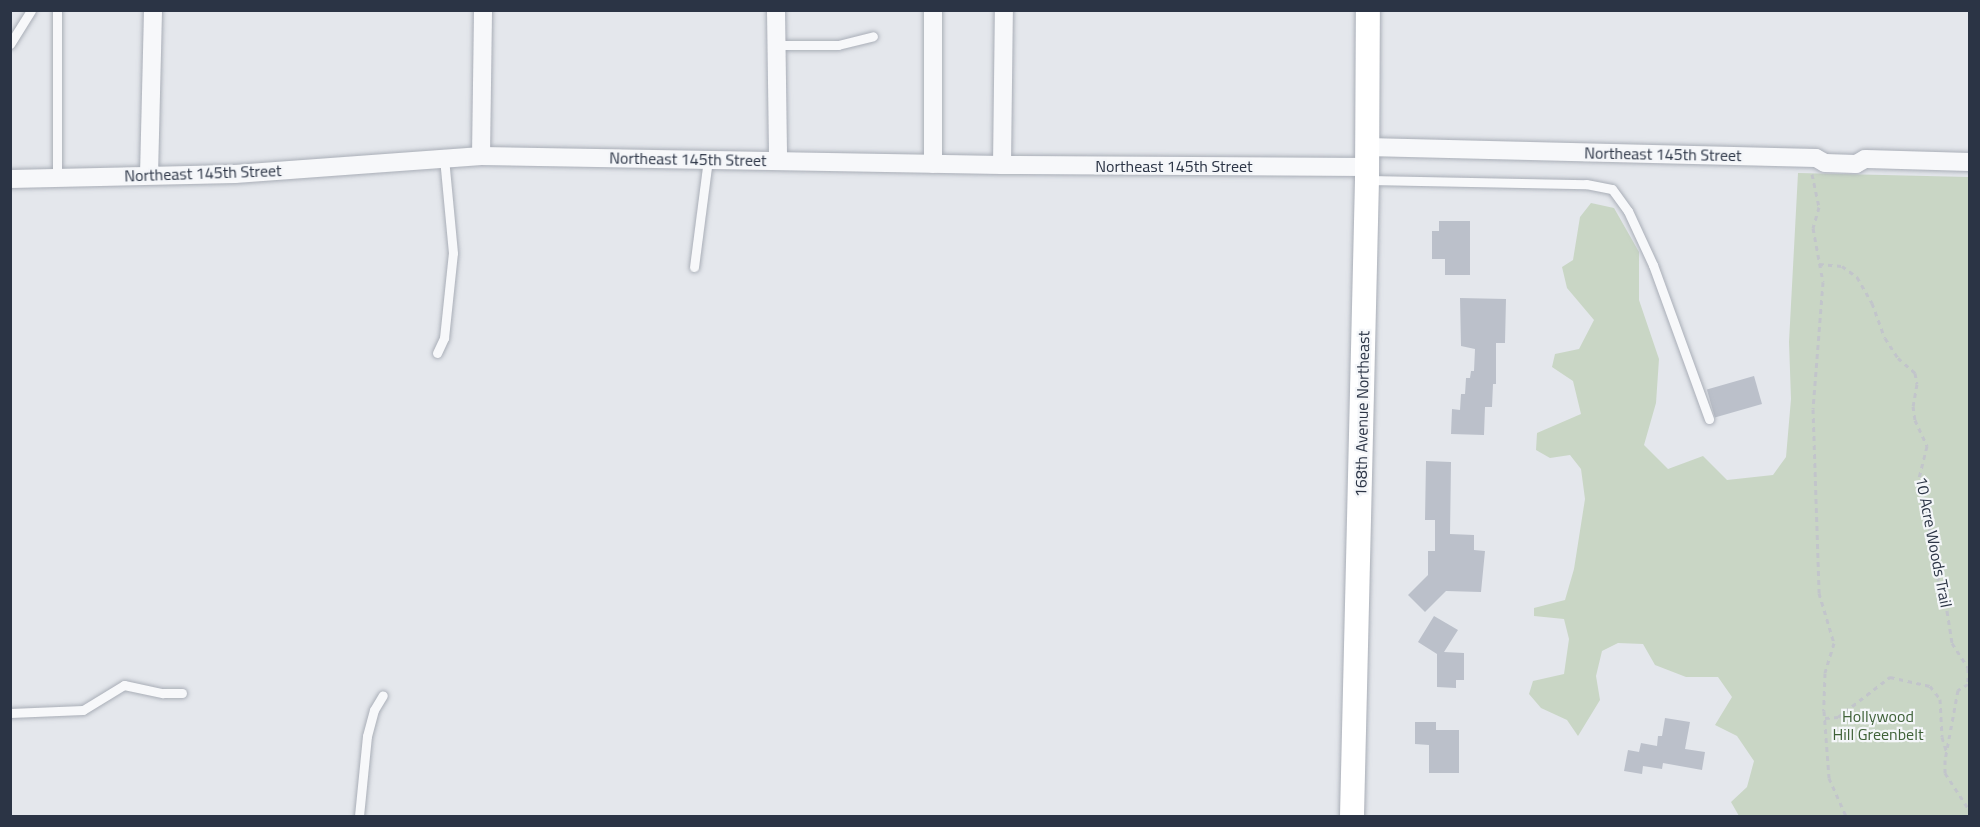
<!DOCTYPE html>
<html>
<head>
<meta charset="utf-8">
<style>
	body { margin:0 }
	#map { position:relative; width:1980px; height:827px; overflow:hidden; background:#e4e7ec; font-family:"Titillium Web",sans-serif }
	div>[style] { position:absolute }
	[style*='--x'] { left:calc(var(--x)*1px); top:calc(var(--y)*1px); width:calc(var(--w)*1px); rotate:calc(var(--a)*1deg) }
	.green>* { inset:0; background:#c9d6c5 }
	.building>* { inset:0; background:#bbc0ca; transform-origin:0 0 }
	.path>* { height:3px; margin-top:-1.5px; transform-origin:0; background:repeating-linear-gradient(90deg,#c2c5cb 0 4.5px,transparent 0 9px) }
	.roads { filter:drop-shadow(0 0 2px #a9aeb7) drop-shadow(0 0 2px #a9aeb7) }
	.lane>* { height:9px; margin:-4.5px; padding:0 4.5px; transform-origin:4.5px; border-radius:4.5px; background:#f7f8fa }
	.street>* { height:18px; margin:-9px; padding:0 9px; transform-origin:9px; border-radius:9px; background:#f7f8fa }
	.secondary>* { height:24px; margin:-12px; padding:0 12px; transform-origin:12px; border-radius:12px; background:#fff }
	span { translate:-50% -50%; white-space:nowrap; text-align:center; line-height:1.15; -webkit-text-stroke:4.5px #f4f6f9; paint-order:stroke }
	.street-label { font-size:16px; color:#2b3445 }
	.park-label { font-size:16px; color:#3f6138 }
	.frame { position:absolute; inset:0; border:12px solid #2b3445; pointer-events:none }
</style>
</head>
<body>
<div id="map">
	<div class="green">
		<i style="clip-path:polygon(1798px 173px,1969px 177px,1969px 816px,1739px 816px,1731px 802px,1747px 787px,1754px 761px,1737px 736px,1715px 725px,1732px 697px,1718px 677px,1686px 677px,1655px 665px,1643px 644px,1618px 643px,1602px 651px,1596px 676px,1600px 700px,1578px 736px,1567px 720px,1541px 708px,1529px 694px,1533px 681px,1564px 674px,1569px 639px,1564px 619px,1534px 616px,1534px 608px,1565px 600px,1574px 569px,1585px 499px,1581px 469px,1570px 455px,1550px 458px,1536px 450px,1537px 433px,1581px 414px,1573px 381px,1552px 367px,1555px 354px,1579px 349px,1594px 320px,1567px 288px,1562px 267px,1573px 260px,1580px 217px,1591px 203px,1614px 208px,1639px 252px,1639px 300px,1659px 359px,1656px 403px,1644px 445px,1668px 469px,1703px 456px,1727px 480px,1773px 475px,1786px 457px,1791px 399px,1789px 342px)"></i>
	</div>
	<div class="building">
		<i style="clip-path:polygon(1439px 221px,1470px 221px,1470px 275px,1445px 275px,1445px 259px,1432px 259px,1432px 231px,1439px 231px)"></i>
		<i style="clip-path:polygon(1460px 298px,1506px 299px,1505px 343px,1496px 343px,1496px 384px,1493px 384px,1492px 407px,1485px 407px,1484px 435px,1451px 434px,1452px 409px,1460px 410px,1461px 394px,1465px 394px,1466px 378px,1470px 378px,1471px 371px,1474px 371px,1475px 349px,1461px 346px)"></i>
		<i style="left:1754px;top:376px;width:29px;height:49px;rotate:74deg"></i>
		<i style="clip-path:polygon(1426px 461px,1451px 462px,1450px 534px,1474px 535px,1474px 550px,1485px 551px,1481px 592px,1446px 591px,1425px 612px,1408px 595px,1428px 575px,1428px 551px,1435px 551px,1435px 520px,1425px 520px)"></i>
		<i style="clip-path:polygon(1434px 616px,1458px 630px,1444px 652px,1464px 653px,1464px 680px,1456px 680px,1456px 688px,1437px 687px,1437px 654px,1418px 642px)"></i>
		<i style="clip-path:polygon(1665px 718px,1690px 722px,1685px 749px,1705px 752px,1702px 770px,1663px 763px,1662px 769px,1643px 766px,1642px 774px,1624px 771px,1628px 750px,1639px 752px,1641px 743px,1657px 746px,1658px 736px,1662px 736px)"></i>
		<i style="clip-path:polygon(1415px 722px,1436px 722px,1436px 730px,1459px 730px,1459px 773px,1429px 773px,1429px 745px,1415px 744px)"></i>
	</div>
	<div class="path">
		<i style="--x:1812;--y:174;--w:34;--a:78"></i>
		<i style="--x:1819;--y:207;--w:22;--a:106"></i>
		<i style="--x:1813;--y:228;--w:55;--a:79.5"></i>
		<i style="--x:1823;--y:282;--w:127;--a:94.5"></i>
		<i style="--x:1813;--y:409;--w:184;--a:88.1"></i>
		<i style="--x:1819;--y:593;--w:52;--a:73.3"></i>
		<i style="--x:1834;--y:643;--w:31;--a:107"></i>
		<i style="--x:1825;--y:673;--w:38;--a:92"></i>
		<i style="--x:1824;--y:711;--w:67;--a:85.7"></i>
		<i style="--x:1829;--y:778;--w:42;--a:65.9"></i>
		<i style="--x:1819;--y:264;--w:23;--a:5"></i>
		<i style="--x:1842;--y:266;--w:19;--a:36"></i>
		<i style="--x:1857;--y:277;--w:30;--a:60"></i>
		<i style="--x:1872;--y:303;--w:37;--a:70"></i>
		<i style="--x:1885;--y:338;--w:24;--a:57"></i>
		<i style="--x:1898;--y:358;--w:23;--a:41"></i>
		<i style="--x:1915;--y:373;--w:11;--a:80"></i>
		<i style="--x:1917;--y:384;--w:22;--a:100"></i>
		<i style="--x:1913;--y:406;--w:14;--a:82"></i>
		<i style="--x:1915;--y:420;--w:29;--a:65"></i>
		<i style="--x:1927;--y:446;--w:36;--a:104"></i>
		<i style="--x:1918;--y:481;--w:29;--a:72"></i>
		<i style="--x:1927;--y:509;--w:59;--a:82.1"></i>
		<i style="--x:1935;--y:567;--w:46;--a:74.7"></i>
		<i style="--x:1947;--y:611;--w:32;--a:81"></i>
		<i style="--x:1952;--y:643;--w:30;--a:57"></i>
		<i style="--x:1968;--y:668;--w:16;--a:90"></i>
		<i style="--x:1968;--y:684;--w:12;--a:149"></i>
		<i style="--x:1958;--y:690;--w:71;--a:100.5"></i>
		<i style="--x:1945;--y:760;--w:13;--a:90"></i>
		<i style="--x:1945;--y:773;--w:45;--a:56.7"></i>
		<i style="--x:1825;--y:718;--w:13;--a:-4"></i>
		<i style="--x:1838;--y:717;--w:66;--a:-37.6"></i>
		<i style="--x:1890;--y:677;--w:41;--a:12.7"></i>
		<i style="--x:1930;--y:686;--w:16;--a:52"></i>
		<i style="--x:1940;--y:699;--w:38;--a:87"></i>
		<i style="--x:1942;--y:737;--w:14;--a:73"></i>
	</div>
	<div class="roads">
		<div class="lane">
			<i style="--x:57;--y:10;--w:168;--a:90"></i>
			<i style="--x:10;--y:44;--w:40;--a:-58"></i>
			<i style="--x:777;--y:45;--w:61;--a:0"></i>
			<i style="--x:838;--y:45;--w:36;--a:-14"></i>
			<i style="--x:1369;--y:180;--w:217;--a:1.1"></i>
			<i style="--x:1586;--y:184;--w:26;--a:11"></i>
			<i style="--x:1612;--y:189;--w:27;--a:54"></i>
			<i style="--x:1628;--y:211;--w:60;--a:65.2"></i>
			<i style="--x:1653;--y:265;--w:164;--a:70"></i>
			<i style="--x:694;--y:267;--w:109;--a:-82.6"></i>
			<i style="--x:437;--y:353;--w:17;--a:-65"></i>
			<i style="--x:444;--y:338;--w:85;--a:-84"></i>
			<i style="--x:453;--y:253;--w:95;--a:-95.4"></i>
			<i style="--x:10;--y:713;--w:73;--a:-2.4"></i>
			<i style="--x:83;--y:710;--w:48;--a:-31.4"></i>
			<i style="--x:124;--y:685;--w:40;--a:12"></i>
			<i style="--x:163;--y:693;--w:19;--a:0"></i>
			<i style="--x:359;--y:816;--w:80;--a:-84.3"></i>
			<i style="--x:367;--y:736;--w:27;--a:-75"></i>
			<i style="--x:374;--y:710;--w:17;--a:-59"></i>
		</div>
		<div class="street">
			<i style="--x:776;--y:10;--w:150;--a:89.2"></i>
			<i style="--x:933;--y:10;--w:154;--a:90"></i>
			<i style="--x:1367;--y:147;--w:449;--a:1.4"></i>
			<i style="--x:1816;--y:158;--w:10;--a:29"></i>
			<i style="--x:1825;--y:163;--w:31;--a:2"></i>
			<i style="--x:1856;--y:164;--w:10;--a:-29"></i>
			<i style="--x:1865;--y:159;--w:105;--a:1.6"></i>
			<i style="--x:481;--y:156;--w:146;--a:-89.2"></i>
			<i style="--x:1002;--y:165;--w:155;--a:-89.3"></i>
			<i style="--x:149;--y:175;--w:165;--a:-88.6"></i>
			<i style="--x:10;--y:179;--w:225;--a:-1.3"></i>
			<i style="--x:235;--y:174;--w:247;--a:-4.2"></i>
			<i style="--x:481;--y:156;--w:521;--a:0.99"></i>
			<i style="--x:1002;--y:165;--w:365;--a:0.3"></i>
		</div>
		<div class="secondary">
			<i style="--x:1352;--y:816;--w:636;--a:-88.65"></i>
			<i style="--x:1367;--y:180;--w:170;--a:-89.7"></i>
		</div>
	</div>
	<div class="street-label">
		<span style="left:1663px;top:154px;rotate:1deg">Northeast 145th Street</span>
		<span style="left:688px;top:159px;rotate:1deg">Northeast 145th Street</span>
		<span style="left:1174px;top:166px">Northeast 145th Street</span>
		<span style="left:203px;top:173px;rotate:-2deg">Northeast 145th Street</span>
		<span style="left:1362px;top:414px;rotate:-89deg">168th Avenue Northeast</span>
		<span style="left:1934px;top:542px;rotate:79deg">10 Acre Woods Trail</span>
	</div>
	<div class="park-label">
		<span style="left:1878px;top:725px">Hollywood<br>Hill Greenbelt</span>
	</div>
	<div class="frame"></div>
</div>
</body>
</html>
